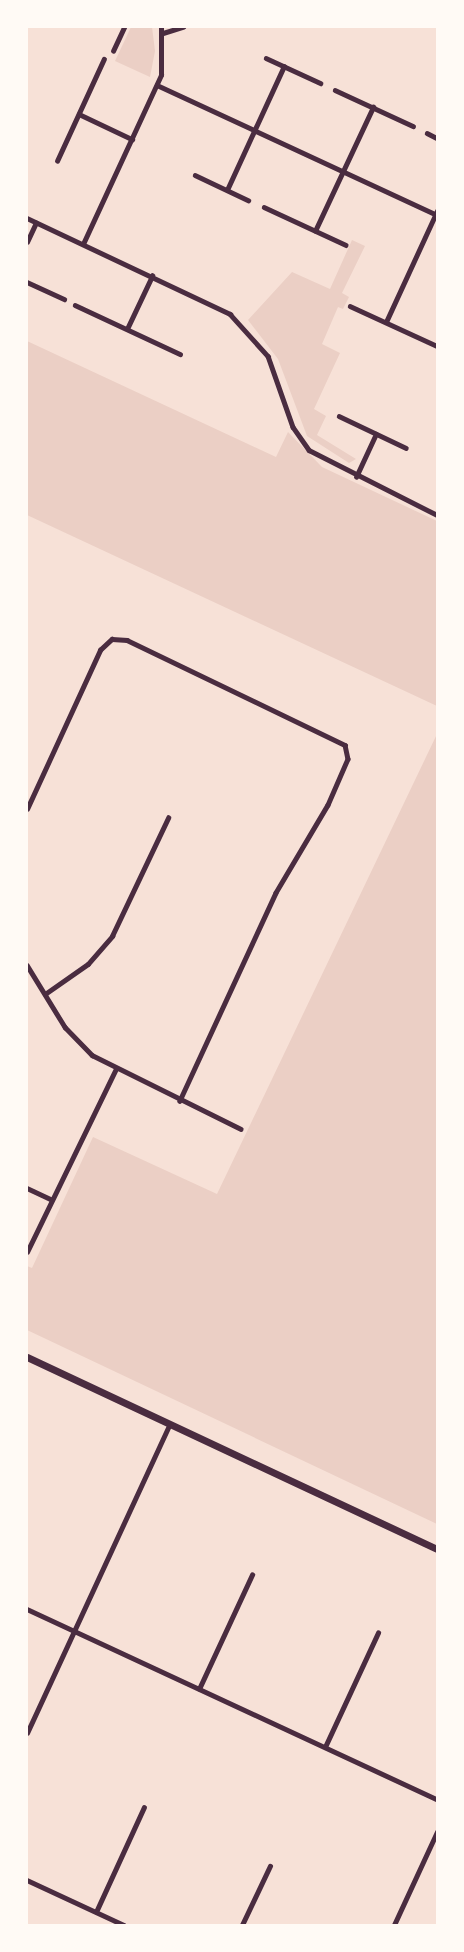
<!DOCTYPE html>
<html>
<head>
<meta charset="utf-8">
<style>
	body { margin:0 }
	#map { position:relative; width:464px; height:1952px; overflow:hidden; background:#f7e1d7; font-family:"Work Sans",sans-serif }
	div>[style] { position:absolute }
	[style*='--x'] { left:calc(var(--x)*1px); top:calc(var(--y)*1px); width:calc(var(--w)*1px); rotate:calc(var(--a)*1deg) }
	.green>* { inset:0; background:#ebcfc5 }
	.minor>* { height:4.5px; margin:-2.25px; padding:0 2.25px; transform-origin:2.25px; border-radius:2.25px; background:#4a2c40 }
	.secondary>* { height:7px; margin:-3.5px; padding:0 3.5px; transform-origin:3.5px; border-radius:3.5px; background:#4a2c40 }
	span { translate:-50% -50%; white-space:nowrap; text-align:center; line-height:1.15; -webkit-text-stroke:4.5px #fffaf5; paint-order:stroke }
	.frame { position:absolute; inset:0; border:28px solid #fffaf5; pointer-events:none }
</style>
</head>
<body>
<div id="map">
	<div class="green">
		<i style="clip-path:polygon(131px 27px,152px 27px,155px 51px,150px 77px,115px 61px)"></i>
		<i style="clip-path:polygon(352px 240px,365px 246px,342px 293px,349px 297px,343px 309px,338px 307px,322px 344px,340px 353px,314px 409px,326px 416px,317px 435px,356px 459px,349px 463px,307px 436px,278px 359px,248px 320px,292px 272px,330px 289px)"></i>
		<i style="clip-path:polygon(27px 341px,276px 457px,288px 432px,322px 467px,437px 521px,437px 706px,27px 515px)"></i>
		<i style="clip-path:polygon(437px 734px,437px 1524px,27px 1330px,27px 1266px,32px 1268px,93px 1137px,217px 1194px)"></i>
	</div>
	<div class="minor">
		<i style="--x:163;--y:33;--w:21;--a:-17"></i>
		<i style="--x:113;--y:51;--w:26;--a:-65"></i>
		<i style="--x:266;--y:58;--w:60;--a:24.8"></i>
		<i style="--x:157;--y:85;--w:306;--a:24.9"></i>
		<i style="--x:335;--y:90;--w:86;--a:24.8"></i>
		<i style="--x:79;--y:114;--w:59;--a:25.3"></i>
		<i style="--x:427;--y:133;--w:11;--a:27"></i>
		<i style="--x:57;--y:161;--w:112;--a:-65.3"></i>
		<i style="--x:195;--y:175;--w:59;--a:25.3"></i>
		<i style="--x:227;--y:190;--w:136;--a:-65.3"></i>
		<i style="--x:264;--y:207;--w:90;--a:24.9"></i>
		<i style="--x:27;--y:218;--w:225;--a:25.3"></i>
		<i style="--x:230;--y:314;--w:57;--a:47.9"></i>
		<i style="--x:268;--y:356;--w:75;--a:70.6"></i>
		<i style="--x:293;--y:427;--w:28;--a:55"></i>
		<i style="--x:309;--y:450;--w:144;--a:26.9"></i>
		<i style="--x:315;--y:231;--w:137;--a:-64.9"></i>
		<i style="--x:27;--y:242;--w:21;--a:-65"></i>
		<i style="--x:83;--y:244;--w:186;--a:-65.2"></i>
		<i style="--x:161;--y:75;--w:48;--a:-90"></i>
		<i style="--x:27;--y:282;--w:41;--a:24.7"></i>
		<i style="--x:75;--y:305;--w:116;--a:25"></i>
		<i style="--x:350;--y:306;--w:96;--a:24.7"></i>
		<i style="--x:386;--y:322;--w:122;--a:-65.3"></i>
		<i style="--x:127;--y:329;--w:59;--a:-64.7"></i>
		<i style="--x:339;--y:416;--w:74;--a:25.5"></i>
		<i style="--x:356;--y:477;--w:47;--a:-65.1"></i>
		<i style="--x:27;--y:809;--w:175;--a:-65.3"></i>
		<i style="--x:100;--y:650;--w:16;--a:-43"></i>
		<i style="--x:112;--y:639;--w:15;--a:4"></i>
		<i style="--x:127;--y:640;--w:242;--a:25.7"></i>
		<i style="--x:345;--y:745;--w:14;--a:78"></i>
		<i style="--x:348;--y:759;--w:50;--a:113.5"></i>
		<i style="--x:328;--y:805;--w:102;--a:120.6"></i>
		<i style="--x:276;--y:893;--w:229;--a:114.8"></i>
		<i style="--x:27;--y:965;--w:73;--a:58.5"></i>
		<i style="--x:65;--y:1027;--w:39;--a:46"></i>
		<i style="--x:92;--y:1055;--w:166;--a:26.4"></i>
		<i style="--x:45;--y:994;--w:52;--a:-34.9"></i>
		<i style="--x:88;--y:964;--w:37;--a:-49"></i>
		<i style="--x:112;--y:936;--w:131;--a:-64.6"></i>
		<i style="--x:27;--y:1188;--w:26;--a:25"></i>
		<i style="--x:27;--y:1252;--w:203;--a:-64.1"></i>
		<i style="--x:27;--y:1609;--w:452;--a:24.9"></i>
		<i style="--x:199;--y:1689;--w:126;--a:-65.1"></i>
		<i style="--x:27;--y:1733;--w:340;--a:-65.2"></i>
		<i style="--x:325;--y:1747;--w:126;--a:-65.1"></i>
		<i style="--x:27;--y:1880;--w:107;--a:24.9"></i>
		<i style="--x:96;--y:1912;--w:115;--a:-65.4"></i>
		<i style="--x:242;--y:1925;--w:65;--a:-64.6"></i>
		<i style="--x:394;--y:1925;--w:102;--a:-65.2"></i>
	</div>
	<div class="secondary">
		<i style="--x:27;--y:1357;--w:453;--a:25.1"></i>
	</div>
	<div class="frame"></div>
</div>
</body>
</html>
